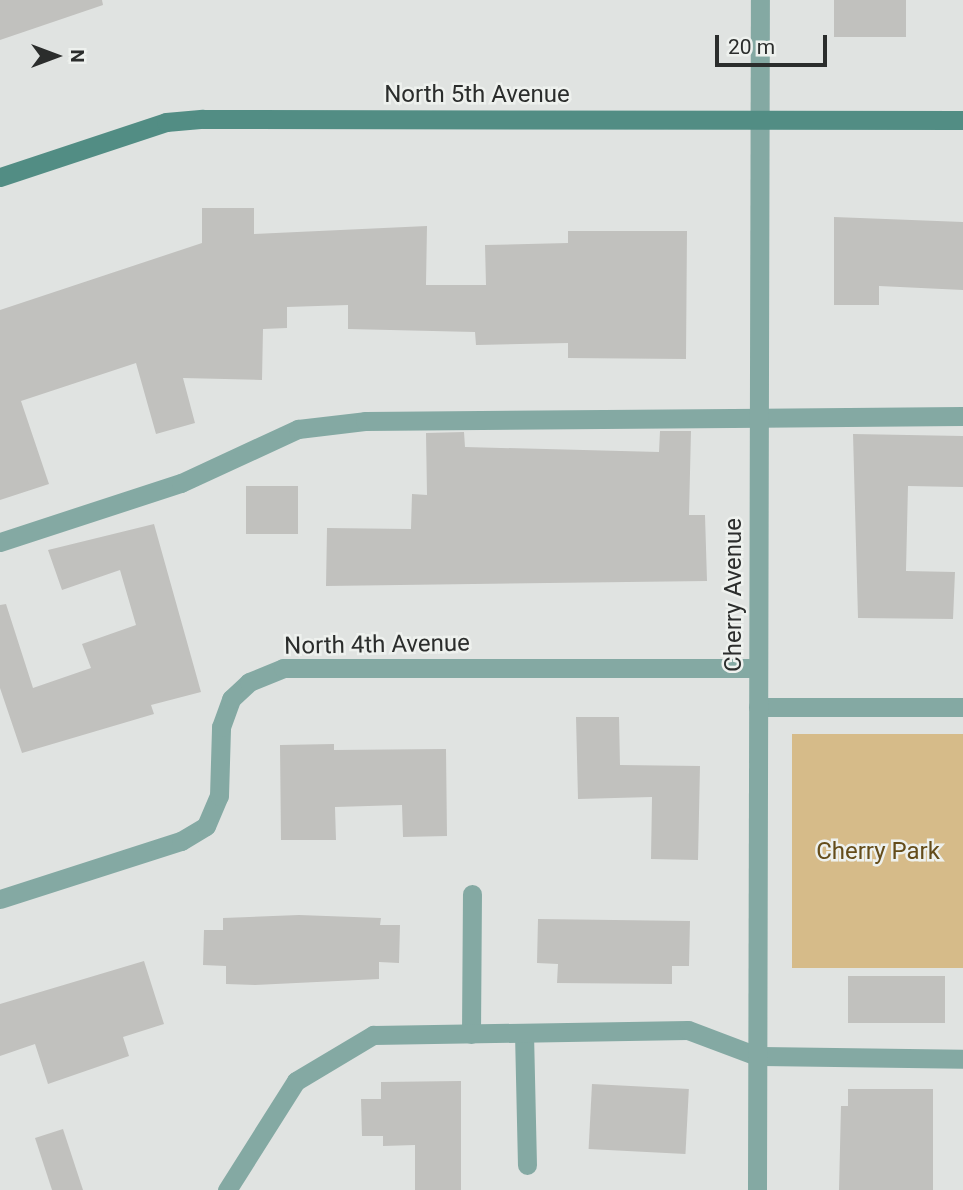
<!DOCTYPE html>
<html>
<head>
<meta charset="utf-8">
<style>
	body { margin:0 }
	#map { position:relative; width:963px; height:1190px; overflow:hidden; background:#e0e3e1; font-family:Roboto,sans-serif }
	div>[style] { position:absolute }
	[style*='--x'] { left:calc(var(--x)*1px); top:calc(var(--y)*1px); width:calc(var(--w)*1px); rotate:calc(var(--a)*1deg) }
	.green>* { inset:0; background:#d6bb89; transform-origin:0 0 }
	.building>* { inset:0; background:#c1c1be; transform-origin:0 0 }
	.service>* { height:19px; margin:-9.5px; padding:0 9.5px; transform-origin:9.5px; border-radius:9.5px; background:#84a9a3 }
	.minor>* { height:19px; margin:-9.5px; padding:0 9.5px; transform-origin:9.5px; border-radius:9.5px; background:#84a9a3 }
	.secondary>* { height:19px; margin:-9.5px; padding:0 9.5px; transform-origin:9.5px; border-radius:9.5px; background:#528d84 }
	span { translate:-50% -50%; white-space:nowrap; text-align:center; line-height:1.15; -webkit-text-stroke:5px #eef1ee; paint-order:stroke }
	.street-label { font-size:24px; color:#2b2d2c }
	.park-label { font-size:24px; color:#644c1a }
	.north { position:absolute; left:21px; top:21px; width:70px; height:70px; -webkit-text-stroke:5px #eef1ee; paint-order:stroke; rotate:90deg; font-size:19px; font-weight:700; line-height:28px; text-align:center; color:#2b2d2c }
	.north::after { content:''; display:block; margin:auto; width:24px; height:32px; background:#2b2d2c; clip-path:polygon(50% 0,100% 100%,50% 72%,0 100%) }
	.scale { position:absolute; left:715px; top:35px; width:112px; height:32px; box-sizing:border-box; border:4px solid #2b2d2c; border-top:0; padding-left:9px; font-size:21px; line-height:24px; white-space:nowrap; color:#2b2d2c; -webkit-text-stroke:5px #eef1ee; paint-order:stroke }
</style>
</head>
<body>
<div id="map">
	<div class="green">
		<i style="left:963px;top:734px;width:234px;height:171px;rotate:90deg"></i>
	</div>
	<div class="building">
		<i style="clip-path:polygon(0 0,102px 0,103px 5px,0 40px)"></i>
		<i style="left:834px;top:0;width:72px;height:37px"></i>
		<i style="clip-path:polygon(202px 208px,254px 208px,254px 234px,427px 226px,426px 285px,486px 285px,485px 245px,568px 243px,568px 231px,687px 231px,686px 359px,568px 358px,568px 343px,476px 345px,475px 332px,348px 329px,348px 305px,287px 307px,287px 328px,263px 329px,262px 380px,183px 378px,195px 423px,156px 434px,136px 363px,21px 401px,49px 484px,0 500px,0 310px,202px 243px)"></i>
		<i style="clip-path:polygon(834px 217px,963px 222px,963px 290px,879px 286px,879px 305px,834px 305px)"></i>
		<i style="clip-path:polygon(660px 431px,691px 431px,689px 515px,705px 515px,707px 581px,326px 586px,327px 528px,411px 529px,412px 494px,427px 495px,426px 433px,464px 432px,465px 447px,659px 452px)"></i>
		<i style="clip-path:polygon(853px 434px,963px 436px,963px 487px,908px 486px,906px 571px,955px 572px,953px 619px,858px 618px)"></i>
		<i style="left:246px;top:486px;width:52px;height:48px"></i>
		<i style="clip-path:polygon(154px 524px,201px 692px,151px 705px,154px 714px,22px 753px,0 688px,0 605px,6px 604px,33px 688px,91px 668px,82px 644px,136px 625px,120px 570px,62px 590px,48px 550px)"></i>
		<i style="clip-path:polygon(576px 717px,619px 717px,620px 765px,700px 766px,698px 860px,651px 859px,652px 797px,578px 799px)"></i>
		<i style="clip-path:polygon(334px 744px,334px 750px,446px 749px,447px 836px,403px 837px,402px 805px,335px 807px,336px 840px,281px 840px,280px 745px)"></i>
		<i style="clip-path:polygon(299px 915px,381px 918px,380px 925px,400px 925px,399px 963px,379px 962px,379px 979px,255px 985px,226px 984px,226px 966px,203px 965px,204px 930px,223px 930px,223px 918px)"></i>
		<i style="clip-path:polygon(538px 919px,690px 921px,689px 966px,672px 966px,672px 984px,557px 983px,558px 964px,537px 963px)"></i>
		<i style="clip-path:polygon(144px 961px,164px 1024px,123px 1037px,129px 1056px,48px 1084px,35px 1044px,0 1056px,0 1004px)"></i>
		<i style="left:945px;top:976px;width:47px;height:97px;rotate:90deg"></i>
		<i style="clip-path:polygon(461px 1081px,461px 1190px,415px 1190px,415px 1145px,383px 1146px,383px 1136px,362px 1136px,361px 1099px,381px 1099px,381px 1082px)"></i>
		<i style="left:592px;top:1084px;width:97px;height:65px;rotate:3deg"></i>
		<i style="clip-path:polygon(848px 1089px,933px 1089px,933px 1190px,839px 1190px,841px 1106px,848px 1106px)"></i>
		<i style="clip-path:polygon(63px 1129px,83px 1190px,52px 1190px,35px 1138px)"></i>
	</div>
	<div class="service">
		<i style="--x:0;--y:542;--w:190;--a:-18.1"></i>
		<i style="--x:181;--y:483;--w:129;--a:-24.8"></i>
		<i style="--x:298;--y:429;--w:67;--a:-6.8"></i>
		<i style="--x:365;--y:421;--w:598;--a:-0.48"></i>
		<i style="--x:524;--y:1033;--w:132;--a:88.7"></i>
		<i style="--x:471;--y:1034;--w:140;--a:-89.6"></i>
		<i style="--x:227;--y:1190;--w:129;--a:-57.7"></i>
		<i style="--x:296;--y:1081;--w:90;--a:-30.9"></i>
		<i style="--x:373;--y:1035;--w:315;--a:-0.9"></i>
		<i style="--x:688;--y:1030;--w:74;--a:20.6"></i>
		<i style="--x:757;--y:1056;--w:206;--a:0.8"></i>
	</div>
	<div class="minor">
		<i style="--x:758;--y:707;--w:205;--a:0"></i>
		<i style="--x:0;--y:899;--w:190;--a:-17.8"></i>
		<i style="--x:181;--y:841;--w:29;--a:-31"></i>
		<i style="--x:206;--y:826;--w:33;--a:-67"></i>
		<i style="--x:219;--y:796;--w:69;--a:-88.3"></i>
		<i style="--x:221;--y:727;--w:30;--a:-70"></i>
		<i style="--x:231;--y:699;--w:25;--a:-43"></i>
		<i style="--x:249;--y:682;--w:37;--a:-22"></i>
		<i style="--x:283;--y:668;--w:475;--a:0"></i>
		<i style="--x:757;--y:1190;--w:1190;--a:-89.86"></i>
	</div>
	<div class="secondary">
		<i style="--x:0;--y:177;--w:175;--a:-18.3"></i>
		<i style="--x:166;--y:122;--w:37;--a:-5"></i>
		<i style="--x:203;--y:119;--w:760;--a:0.08"></i>
	</div>
	<div class="street-label">
		<span style="left:477px;top:95px">North 5th Avenue</span>
		<span style="left:734px;top:595px;rotate:-90deg">Cherry Avenue</span>
		<span style="left:377px;top:645px;rotate:-1deg">North 4th Avenue</span>
	</div>
	<div class="park-label">
		<span style="left:878px;top:852px">Cherry Park</span>
	</div>
	<div class="north">N</div>
	<div class="scale">20 m</div>
</div>
</body>
</html>
